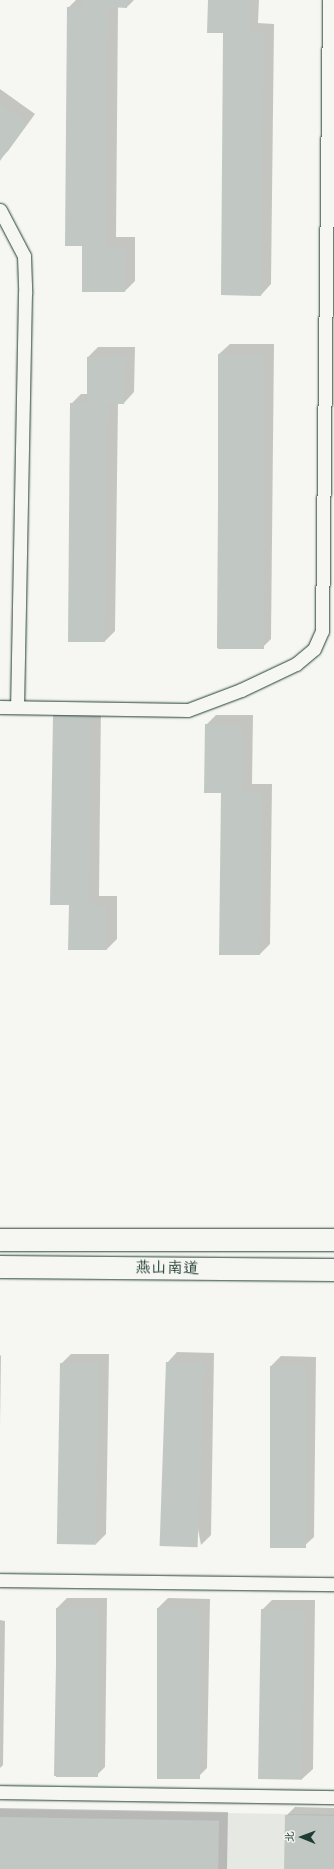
<!DOCTYPE html>
<html>
<head>
<meta charset="utf-8">
<style>
	body { margin:0 }
	#map { position:relative; width:334px; height:1869px; overflow:hidden; background:#f6f6f2; font-family:"Indie Flower","LXGW WenKai TC",sans-serif }
	div>[style] { position:absolute }
	[style*='--x'] { left:calc(var(--x)*1px); top:calc(var(--y)*1px); width:calc(var(--w)*1px); rotate:calc(var(--a)*1deg) }
	.built>* { inset:0; background:#e6e8e4; transform-origin:0 0 }
	.shadow>* { inset:0; background:#0003; transform-origin:0 0 }
	.building>* { inset:0; background:#c1c8c3; transform-origin:0 0 }
	.roads { filter:drop-shadow(0 0 1px #1f3d34) drop-shadow(0 0 1px #1f3d34) }
	.service>* { height:13px; margin:-6.5px; padding:0 6.5px; transform-origin:6.5px; border-radius:6.5px; background:#f6f6f2 }
	.primary>* { height:22px; margin:-11px; padding:0 11px; transform-origin:11px; border-radius:11px; background:#f6f6f2 }
	span { translate:-50% -50%; white-space:nowrap; text-align:center; line-height:1.15; -webkit-text-stroke:3px #f6f6f2; paint-order:stroke }
	.street-label { font-size:16px; color:#1f3d34 }
	.north { position:absolute; left:282px; top:1817px; width:40px; height:40px; -webkit-text-stroke:3px #f6f6f2; paint-order:stroke; rotate:271deg; font-size:11px; font-weight:700; line-height:16px; text-align:center; color:#1f3d34 }
	.north::after { content:''; display:block; margin:auto; width:14px; height:18px; background:#1f3d34; clip-path:polygon(50% 0,100% 100%,50% 72%,0 100%) }
</style>
</head>
<body>
<div id="map">
	<div class="built">
		<i style="left:0;top:1809px;width:334px;height:60px;rotate:1deg"></i>
	</div>
	<div class="shadow">
		<i style="clip-path:polygon(76px 0,134px 0,127px 7px,118px 7px,116px 237px,135px 237px,135px 281px,125px 291px,83px 245px,68px 8px)"></i>
		<i style="clip-path:polygon(209px 0,259px 0,258px 23px,274px 24px,271px 284px,261px 295px,224px 32px)"></i>
		<i style="clip-path:polygon(0 89px,35px 114px,8px 151px,0 159px)"></i>
		<i style="clip-path:polygon(230px 344px,274px 344px,271px 639px,261px 649px,217px 648px,219px 354px)"></i>
		<i style="clip-path:polygon(98px 347px,135px 347px,134px 392px,124px 403px,118px 403px,115px 631px,105px 641px,71px 404px,81px 394px,88px 394px,88px 357px)"></i>
		<i style="clip-path:polygon(64px 705px,101px 705px,99px 896px,117px 896px,117px 939px,107px 949px,70px 904px,54px 715px)"></i>
		<i style="clip-path:polygon(216px 715px,253px 715px,252px 784px,272px 784px,270px 944px,260px 954px,206px 725px)"></i>
		<i style="clip-path:polygon(177px 1352px,214px 1353px,211px 1535px,201px 1545px,167px 1363px)"></i>
		<i style="clip-path:polygon(71px 1354px,109px 1354px,106px 1534px,96px 1544px,61px 1364px)"></i>
		<i style="clip-path:polygon(0 1355px,1px 1356px,0 1427px)"></i>
		<i style="clip-path:polygon(281px 1356px,316px 1357px,314px 1537px,303px 1547px,271px 1366px)"></i>
		<i style="clip-path:polygon(67px 1598px,107px 1598px,105px 1767px,95px 1777px,54px 1776px,57px 1608px)"></i>
		<i style="clip-path:polygon(168px 1598px,210px 1599px,207px 1768px,197px 1778px,158px 1608px)"></i>
		<i style="clip-path:polygon(272px 1600px,315px 1600px,313px 1769px,302px 1779px,262px 1610px)"></i>
		<i style="clip-path:polygon(0 1620px,5px 1621px,3px 1765px,0 1768px)"></i>
		<i style="clip-path:polygon(295px 1807px,334px 1808px,334px 1869px,285px 1869px,286px 1816px)"></i>
		<i style="left:0;top:1808px;width:228px;height:61px;rotate:1deg"></i>
	</div>
	<div class="building">
		<i style="clip-path:polygon(83px 0,127px 0,127px 8px,108px 7px,106px 246px,126px 247px,125px 292px,82px 292px,82px 246px,65px 246px,67px 7px,83px 7px)"></i>
		<i style="clip-path:polygon(208px 0,249px 0,249px 33px,264px 33px,261px 296px,221px 295px,223px 33px,207px 33px)"></i>
		<i style="clip-path:polygon(0 103px,27px 122px,0 161px)"></i>
		<i style="left:218px;top:354px;width:46px;height:295px"></i>
		<i style="clip-path:polygon(87px 357px,125px 357px,124px 404px,108px 404px,105px 642px,68px 642px,70px 403px,87px 403px)"></i>
		<i style="clip-path:polygon(53px 715px,91px 715px,89px 905px,107px 906px,107px 950px,68px 950px,69px 905px,50px 905px)"></i>
		<i style="clip-path:polygon(205px 724px,243px 725px,243px 793px,262px 793px,260px 955px,219px 955px,221px 793px,204px 793px)"></i>
		<i style="left:166px;top:1362px;width:38px;height:184px;rotate:2deg"></i>
		<i style="left:60px;top:1363px;width:39px;height:181px;rotate:1deg"></i>
		<i style="left:270px;top:1366px;width:36px;height:182px"></i>
		<i style="left:56px;top:1608px;width:42px;height:169px"></i>
		<i style="left:157px;top:1608px;width:43px;height:171px"></i>
		<i style="left:261px;top:1609px;width:44px;height:170px;rotate:1deg"></i>
		<i style="left:285px;top:1815px;width:49px;height:54px;rotate:1deg"></i>
		<i style="left:0;top:1817px;width:219px;height:52px;rotate:1deg"></i>
	</div>
	<div class="roads">
		<div class="service">
			<i style="--x:0;--y:210;--w:52;--a:62.4"></i>
			<i style="--x:24;--y:256;--w:37;--a:88"></i>
			<i style="--x:25;--y:293;--w:414;--a:91.1"></i>
			<i style="--x:0;--y:707;--w:188;--a:0.9"></i>
			<i style="--x:188;--y:710;--w:57;--a:-20.7"></i>
			<i style="--x:241;--y:690;--w:61;--a:-25.3"></i>
			<i style="--x:296;--y:664;--w:23;--a:-40"></i>
			<i style="--x:314;--y:649;--w:20;--a:-66"></i>
			<i style="--x:322;--y:631;--w:631;--a:-89.36"></i>
			<i style="--x:0;--y:1580;--w:334;--a:0.7"></i>
			<i style="--x:0;--y:1792;--w:334;--a:0.9"></i>
		</div>
		<div class="primary">
			<i style="--x:0;--y:1240;--w:334;--a:0"></i>
			<i style="--x:0;--y:1267;--w:334;--a:0.5"></i>
		</div>
	</div>
	<div class="street-label">
		<span style="left:167px;top:1269px;rotate:1deg">燕山南道</span>
	</div>
	<div class="north">北</div>
</div>
</body>
</html>
